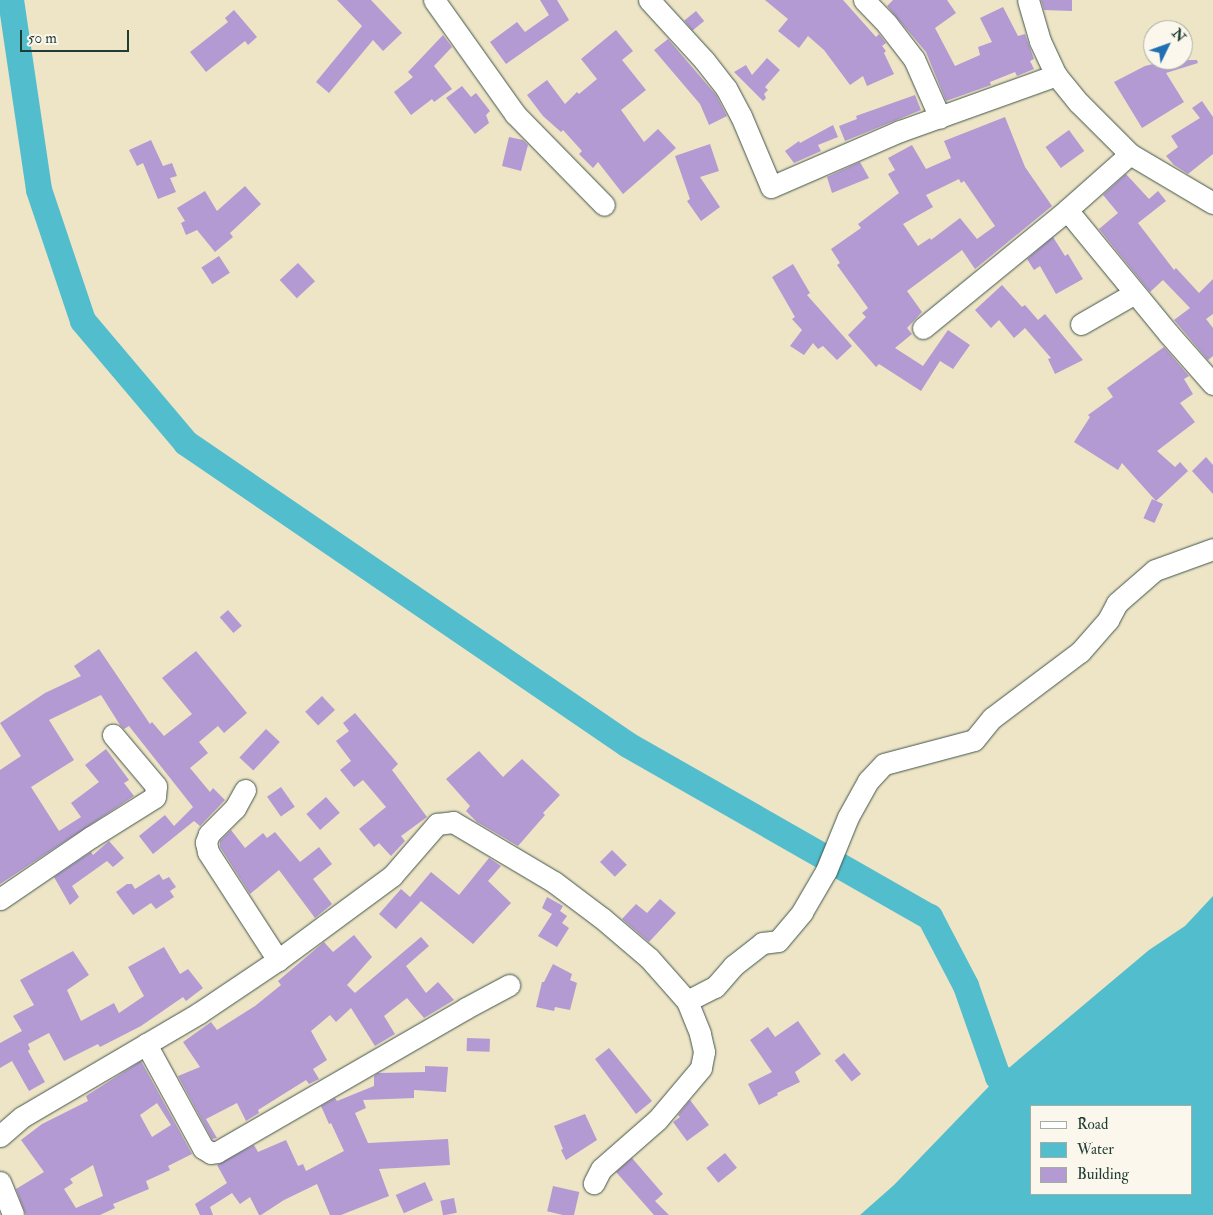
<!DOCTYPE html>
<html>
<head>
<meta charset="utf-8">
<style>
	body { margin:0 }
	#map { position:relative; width:1213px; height:1215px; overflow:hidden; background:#eee4c6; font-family:"IM FELL Double Pica",serif }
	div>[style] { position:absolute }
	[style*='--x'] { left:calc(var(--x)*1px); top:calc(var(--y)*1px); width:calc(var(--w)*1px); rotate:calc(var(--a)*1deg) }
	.water>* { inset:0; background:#52becd }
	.river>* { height:26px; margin:-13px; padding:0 13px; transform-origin:13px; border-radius:13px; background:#52becd }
	.building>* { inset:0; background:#b39ad2; transform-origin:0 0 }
	.roads { filter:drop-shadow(0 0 1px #3e564a) drop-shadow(0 0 1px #3e564a) }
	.minor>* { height:21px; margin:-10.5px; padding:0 10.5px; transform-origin:10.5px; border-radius:10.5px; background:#fff }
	span { translate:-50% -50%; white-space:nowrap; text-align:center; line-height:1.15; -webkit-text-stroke:4.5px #fbf7ec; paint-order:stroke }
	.legend { position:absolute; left:1030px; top:1105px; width:162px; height:90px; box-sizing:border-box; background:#fbf7ec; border:1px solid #a3ada2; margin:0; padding:6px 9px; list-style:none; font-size:15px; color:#1f3d34 }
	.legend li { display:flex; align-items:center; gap:10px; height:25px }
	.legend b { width:25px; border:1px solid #a3ada2 }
	.north { position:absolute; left:1143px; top:20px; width:50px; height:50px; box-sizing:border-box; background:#fbf7ec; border:1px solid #a3ada2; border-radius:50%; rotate:48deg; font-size:14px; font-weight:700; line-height:20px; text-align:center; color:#1f3d34 }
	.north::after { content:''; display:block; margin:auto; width:18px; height:22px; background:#1f6fb2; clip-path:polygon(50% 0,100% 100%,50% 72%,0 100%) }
	.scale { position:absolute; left:20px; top:30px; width:109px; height:22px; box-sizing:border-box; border:2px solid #1f3d34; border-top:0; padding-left:6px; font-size:15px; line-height:18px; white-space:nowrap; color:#1f3d34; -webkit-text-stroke:4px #fbf7ec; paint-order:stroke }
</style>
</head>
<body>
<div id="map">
	<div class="water">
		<i style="clip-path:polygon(evenodd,1213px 896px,1213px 1215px,860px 1215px,894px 1185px,998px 1077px,1149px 950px,1185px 926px,1213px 896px,1032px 1106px,1192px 1106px,1192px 1194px,1032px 1194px,1032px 1106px)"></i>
	</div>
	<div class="river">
		<i style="--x:11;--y:0;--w:192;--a:81.6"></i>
		<i style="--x:39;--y:190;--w:138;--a:71.4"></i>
		<i style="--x:83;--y:321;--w:160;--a:49.8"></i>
		<i style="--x:186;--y:443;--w:535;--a:34.34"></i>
		<i style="--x:628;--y:745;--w:348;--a:29.7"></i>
		<i style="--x:930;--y:917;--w:78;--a:62.4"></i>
		<i style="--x:966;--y:986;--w:96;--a:70.6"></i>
		<i style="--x:998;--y:1077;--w:79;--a:21.4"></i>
	</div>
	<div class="building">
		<i style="clip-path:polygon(337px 0,371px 0,402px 33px,383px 51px,373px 40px,329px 93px,316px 82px,362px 26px)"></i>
		<i style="clip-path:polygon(540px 0,557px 0,569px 20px,506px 64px,490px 42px,517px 22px,525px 32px,549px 15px)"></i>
		<i style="clip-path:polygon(765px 0,843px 0,876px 37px,879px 34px,886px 43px,882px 46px,886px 51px,884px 53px,894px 74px,867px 86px,863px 76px,850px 85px,824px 50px,808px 36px,799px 48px,778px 31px,788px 19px)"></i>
		<i style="clip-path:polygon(893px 0,947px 0,956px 13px,935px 28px,955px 66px,980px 55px,978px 47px,992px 42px,980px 18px,1003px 7px,1018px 36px,1025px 34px,1034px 59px,1030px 61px,1034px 69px,1017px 76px,1015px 72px,990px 82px,991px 85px,946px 101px,926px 52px,887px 6px)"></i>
		<i style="clip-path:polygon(1041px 0,1072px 0,1072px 11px,1044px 10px)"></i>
		<i style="clip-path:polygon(234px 10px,257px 37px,248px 45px,245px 41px,206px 72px,190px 52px,228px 22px,225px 18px)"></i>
		<i style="left:696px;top:11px;width:13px;height:15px;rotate:51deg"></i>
		<i style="clip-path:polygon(616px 30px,633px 51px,622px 60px,646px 90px,621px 110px,644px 142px,658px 129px,676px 148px,623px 194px,598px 162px,593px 168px,579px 154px,582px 151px,563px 130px,561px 132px,543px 116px,527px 95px,547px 80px,565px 104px,577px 92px,579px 94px,597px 79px,581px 59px)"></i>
		<i style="clip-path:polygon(443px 35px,452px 47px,434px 66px,452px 89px,434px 102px,432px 99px,411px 115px,394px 92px,413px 77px,408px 72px)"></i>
		<i style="clip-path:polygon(668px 39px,716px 95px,727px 116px,709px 125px,700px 104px,654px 50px)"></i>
		<i style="clip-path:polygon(767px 58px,780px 70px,765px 87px,768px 90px,764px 94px,766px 98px,763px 101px,734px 72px,746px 65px,752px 75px)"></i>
		<i style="clip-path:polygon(1169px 60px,1197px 60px,1198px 63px,1166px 73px,1184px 102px,1142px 128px,1114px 82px,1145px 66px)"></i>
		<i style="clip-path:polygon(462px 86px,471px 97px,476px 93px,490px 111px,486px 115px,489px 123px,475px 134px,446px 98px)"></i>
		<i style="clip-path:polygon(915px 95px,921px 110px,845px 141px,839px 126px,857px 119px,856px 116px)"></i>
		<i style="clip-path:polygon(1202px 101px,1213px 117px,1213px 154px,1188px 174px,1174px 165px,1166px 156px,1178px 147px,1171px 136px,1200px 118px,1192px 108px)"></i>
		<i style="clip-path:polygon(evenodd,1005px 117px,1025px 167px,1052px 206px,975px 269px,962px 250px,907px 291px,922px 312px,907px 328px,912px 334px,895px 348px,923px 366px,948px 330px,970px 345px,953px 369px,940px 361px,921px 391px,879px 364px,876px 367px,848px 335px,866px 317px,862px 313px,868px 308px,837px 265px,840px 263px,831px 249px,861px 228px,858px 224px,899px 193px,888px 174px,895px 170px,888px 158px,912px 145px,926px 169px,951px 158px,944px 141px,1005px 117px,959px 179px,961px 183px,964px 181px,995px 226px,977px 239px,960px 218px,931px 240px,930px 238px,918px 246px,903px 224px,933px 207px,926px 195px,959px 179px)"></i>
		<i style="clip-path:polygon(833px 125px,838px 137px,818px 145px,821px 151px,794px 163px,785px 151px,799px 141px,800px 143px)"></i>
		<i style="left:1069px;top:130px;width:26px;height:29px;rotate:54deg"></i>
		<i style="clip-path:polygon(509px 137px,523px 140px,528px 145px,521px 171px,502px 166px)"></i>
		<i style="clip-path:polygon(151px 140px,163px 166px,172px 163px,177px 176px,170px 178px,176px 192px,158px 199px,143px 163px,137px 166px,129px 150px)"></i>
		<i style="clip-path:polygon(710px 144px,719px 171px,700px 177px,720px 207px,701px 221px,687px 201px,690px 199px,675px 156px)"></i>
		<i style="clip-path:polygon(860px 162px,869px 178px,832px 193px,827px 177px)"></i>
		<i style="clip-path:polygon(1126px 174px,1149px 199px,1158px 191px,1166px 201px,1138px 223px,1174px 270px,1176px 268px,1199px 293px,1213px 279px,1213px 314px,1206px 319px,1213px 328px,1213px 356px,1208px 360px,1174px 320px,1190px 308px,1163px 280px,1150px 292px,1099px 229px,1118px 213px,1103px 195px)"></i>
		<i style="clip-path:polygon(245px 186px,261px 204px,230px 233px,233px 237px,215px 252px,197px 230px,186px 235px,181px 223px,185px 221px,177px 208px,205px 191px,217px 211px)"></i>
		<i style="clip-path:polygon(1053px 237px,1065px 256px,1068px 254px,1083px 279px,1056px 294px,1040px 266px,1034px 270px,1027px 259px)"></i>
		<i style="left:219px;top:256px;width:20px;height:21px;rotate:57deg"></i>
		<i style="left:298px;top:263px;width:25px;height:25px;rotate:47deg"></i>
		<i style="clip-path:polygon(793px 264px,810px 293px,807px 295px,852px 346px,837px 360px,823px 346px,818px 349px,813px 343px,804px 355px,790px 346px,802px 330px,792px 319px,795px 317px,772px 277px)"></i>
		<i style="clip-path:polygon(1002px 285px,1022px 307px,1025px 305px,1038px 320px,1045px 314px,1083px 360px,1055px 374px,1048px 359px,1051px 358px,1025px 328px,1014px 338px,999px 320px,991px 328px,975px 310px)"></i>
		<i style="clip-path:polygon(1164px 347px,1189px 376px,1184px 379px,1193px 394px,1180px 403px,1195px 422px,1157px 451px,1175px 467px,1180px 462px,1188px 471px,1156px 501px,1122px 463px,1118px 470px,1074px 442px,1090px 417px,1088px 415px,1113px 397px,1107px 388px)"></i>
		<i style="clip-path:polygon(1206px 457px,1213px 465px,1213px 494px,1192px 471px)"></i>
		<i style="left:1152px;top:499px;width:12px;height:21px;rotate:24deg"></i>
		<i style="left:228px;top:610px;width:21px;height:11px;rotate:49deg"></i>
		<i style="clip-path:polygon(99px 649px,150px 724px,152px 722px,164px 736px,192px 714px,162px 678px,196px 651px,247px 713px,224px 733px,218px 726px,199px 742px,208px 753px,190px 768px,210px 792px,213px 788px,225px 800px,200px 826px,194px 821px,153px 854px,139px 836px,165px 815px,174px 826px,193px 807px,129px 726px,124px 729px,120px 725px,101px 695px,49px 720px,74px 760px,31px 787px,59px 831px,81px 817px,71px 803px,99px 782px,85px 765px,106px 749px,129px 780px,124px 783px,134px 796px,0 884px,0 770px,21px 756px,0 723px,45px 693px,81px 676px,74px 666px)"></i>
		<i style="left:322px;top:696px;width:19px;height:23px;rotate:47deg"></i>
		<i style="clip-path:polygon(355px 713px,398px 764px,392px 770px,427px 817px,401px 836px,405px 841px,391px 856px,379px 843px,374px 847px,359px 829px,386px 807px,363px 780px,354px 787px,340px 770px,351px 761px,336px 741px,349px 731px,343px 723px)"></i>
		<i style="left:266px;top:729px;width:19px;height:39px;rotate:43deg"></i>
		<i style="clip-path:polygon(479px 751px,503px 777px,522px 759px,560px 795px,543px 813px,545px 815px,518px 846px,477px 822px,466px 811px,470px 806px,446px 779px)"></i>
		<i style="left:281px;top:787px;width:24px;height:17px;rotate:55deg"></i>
		<i style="left:326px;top:797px;width:21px;height:26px;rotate:49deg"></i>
		<i style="clip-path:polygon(231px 830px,245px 848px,263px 833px,267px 838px,275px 832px,300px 862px,319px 847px,332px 864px,313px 879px,332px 904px,315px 918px,279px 870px,250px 894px,220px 847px,220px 841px)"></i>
		<i style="clip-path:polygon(109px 841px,124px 858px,113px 867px,107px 861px,72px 886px,79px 897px,70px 905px,54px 877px,91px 852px,93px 855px)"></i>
		<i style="left:612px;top:850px;width:21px;height:17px;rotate:45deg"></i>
		<i style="clip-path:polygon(489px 858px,501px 866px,488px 881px,511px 903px,473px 944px,421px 901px,396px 929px,379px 914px,401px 889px,410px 897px,431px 872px,459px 895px)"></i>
		<i style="clip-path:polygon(159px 874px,163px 880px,169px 877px,176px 887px,170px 891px,174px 897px,156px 909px,151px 903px,133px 915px,116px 892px,127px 884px,132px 884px,135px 889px)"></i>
		<i style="clip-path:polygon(547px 897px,563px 906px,560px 911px,567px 916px,562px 923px,569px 928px,557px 947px,538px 936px,552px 914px,542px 908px)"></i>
		<i style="clip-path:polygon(660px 899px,676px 913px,649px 942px,622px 919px,636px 904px,647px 913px)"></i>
		<i style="clip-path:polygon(354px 935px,372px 957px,347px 985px,355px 993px,421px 937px,429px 946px,406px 966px,426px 993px,438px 982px,454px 1000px,424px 1018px,407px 998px,384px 1016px,395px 1034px,375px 1046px,351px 1008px,336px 1022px,330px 1015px,311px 1031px,327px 1060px,313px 1069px,319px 1079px,309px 1084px,306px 1080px,258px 1110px,259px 1113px,246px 1121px,237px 1103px,206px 1119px,217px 1138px,212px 1139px,178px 1076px,200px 1067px,183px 1042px,211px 1022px,217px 1030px,255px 1006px,281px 985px,278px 981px,324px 942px,333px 952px)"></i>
		<i style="clip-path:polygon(164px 947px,180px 974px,188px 969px,203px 988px,186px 1001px,183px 997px,141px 1026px,100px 1047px,98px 1044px,64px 1061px,49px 1033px,28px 1044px,30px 1049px,28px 1051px,45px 1082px,29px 1091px,12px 1061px,0 1068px,0 1043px,22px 1031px,13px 1016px,34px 1005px,20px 980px,73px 951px,89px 975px,67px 990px,81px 1021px,114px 1003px,119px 1013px,144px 996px,128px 967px)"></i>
		<i style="clip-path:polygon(553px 964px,572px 974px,570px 980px,577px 983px,570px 1010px,555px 1007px,554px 1011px,536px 1007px,542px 982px,544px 982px)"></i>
		<i style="clip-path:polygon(798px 1021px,821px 1054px,795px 1072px,800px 1082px,777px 1093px,778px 1095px,759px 1105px,748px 1084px,772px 1072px,750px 1040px,768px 1027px,775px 1037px)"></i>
		<i style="left:467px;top:1038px;width:23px;height:13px;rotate:2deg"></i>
		<i style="clip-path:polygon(609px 1048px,652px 1101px,636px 1114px,595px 1059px)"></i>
		<i style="left:844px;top:1053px;width:27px;height:12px;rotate:51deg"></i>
		<i style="clip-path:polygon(evenodd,141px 1061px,192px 1154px,168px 1166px,170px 1170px,146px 1181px,149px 1189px,113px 1204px,115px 1208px,100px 1215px,26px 1215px,16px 1189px,44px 1172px,21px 1140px,42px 1124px,88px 1101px,86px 1096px,141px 1061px,157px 1103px,171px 1125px,152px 1137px,140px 1115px,157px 1103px,141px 1061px,93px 1165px,103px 1196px,76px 1208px,64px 1189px,73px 1183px,70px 1179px,93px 1165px)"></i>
		<i style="clip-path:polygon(425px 1066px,448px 1067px,446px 1092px,414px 1090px,414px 1098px,363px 1100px,366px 1108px,355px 1113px,368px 1143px,448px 1139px,450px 1165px,379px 1169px,389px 1196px,341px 1215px,330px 1215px,317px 1184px,284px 1200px,261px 1215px,259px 1215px,250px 1197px,240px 1204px,232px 1193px,210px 1207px,213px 1215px,200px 1215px,195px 1204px,227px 1183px,217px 1165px,254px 1145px,258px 1152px,286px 1140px,298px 1166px,303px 1164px,306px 1171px,344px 1151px,331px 1123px,329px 1124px,321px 1106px,335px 1098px,337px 1101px,374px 1086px,374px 1076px,378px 1073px,425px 1072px)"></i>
		<i style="clip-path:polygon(690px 1100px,709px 1125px,687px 1141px,673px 1122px,680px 1117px,678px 1115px)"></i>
		<i style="clip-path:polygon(585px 1114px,597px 1140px,566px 1160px,561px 1150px,563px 1149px,554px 1126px)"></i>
		<i style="left:725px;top:1153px;width:19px;height:24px;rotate:51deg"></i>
		<i style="clip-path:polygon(632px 1158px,663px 1194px,655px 1201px,669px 1215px,654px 1215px,616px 1172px)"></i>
		<i style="left:425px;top:1182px;width:20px;height:32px;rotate:66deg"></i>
		<i style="left:553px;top:1186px;width:27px;height:26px;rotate:13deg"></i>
		<i style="left:454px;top:1198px;width:15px;height:14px;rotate:79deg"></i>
	</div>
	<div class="roads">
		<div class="minor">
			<i style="--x:434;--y:0;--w:140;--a:54.6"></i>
			<i style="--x:515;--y:114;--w:127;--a:45.6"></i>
			<i style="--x:649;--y:0;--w:81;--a:47.5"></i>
			<i style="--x:704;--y:60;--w:36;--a:52"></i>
			<i style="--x:726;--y:88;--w:32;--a:62"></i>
			<i style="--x:741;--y:116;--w:77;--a:67.1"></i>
			<i style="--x:771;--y:187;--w:141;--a:-23.5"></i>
			<i style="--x:900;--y:131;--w:166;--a:-19.7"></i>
			<i style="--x:864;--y:0;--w:33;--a:46"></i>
			<i style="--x:887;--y:24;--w:44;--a:52.4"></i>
			<i style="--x:914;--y:59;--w:64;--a:66.2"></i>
			<i style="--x:1028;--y:0;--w:43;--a:73.7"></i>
			<i style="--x:1040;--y:41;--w:38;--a:65"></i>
			<i style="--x:1056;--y:75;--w:36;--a:51"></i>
			<i style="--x:1079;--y:103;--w:72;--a:45"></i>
			<i style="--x:1130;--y:154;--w:96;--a:30.6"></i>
			<i style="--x:1130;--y:154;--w:84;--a:138.4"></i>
			<i style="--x:1067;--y:210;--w:159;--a:50.6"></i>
			<i style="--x:1168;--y:333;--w:68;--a:48.6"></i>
			<i style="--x:1081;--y:324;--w:62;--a:-29.9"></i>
			<i style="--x:923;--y:328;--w:186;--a:-39.3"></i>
			<i style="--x:245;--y:790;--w:21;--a:119"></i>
			<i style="--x:235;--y:808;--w:37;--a:135"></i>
			<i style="--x:209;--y:834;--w:9;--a:111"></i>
			<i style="--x:206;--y:842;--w:10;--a:79"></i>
			<i style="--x:208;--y:852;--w:129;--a:57.1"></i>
			<i style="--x:0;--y:899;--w:110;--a:-34.3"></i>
			<i style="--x:91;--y:837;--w:75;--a:-32"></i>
			<i style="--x:155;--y:797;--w:11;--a:-85"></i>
			<i style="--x:156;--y:786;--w:67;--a:-130.1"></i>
			<i style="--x:687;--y:1001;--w:31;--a:-27"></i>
			<i style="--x:715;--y:987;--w:28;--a:-49"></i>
			<i style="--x:733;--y:966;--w:37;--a:-38"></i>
			<i style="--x:762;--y:943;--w:16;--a:-7"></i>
			<i style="--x:778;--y:941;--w:38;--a:-50"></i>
			<i style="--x:802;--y:912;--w:48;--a:-59.7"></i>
			<i style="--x:826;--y:871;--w:58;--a:-67.8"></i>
			<i style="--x:848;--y:817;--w:41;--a:-60.9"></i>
			<i style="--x:868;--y:781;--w:23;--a:-47"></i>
			<i style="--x:884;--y:764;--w:93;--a:-14.9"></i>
			<i style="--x:974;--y:740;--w:28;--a:-51"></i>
			<i style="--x:992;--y:718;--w:110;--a:-36.9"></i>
			<i style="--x:1080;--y:652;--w:43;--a:-48.8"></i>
			<i style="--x:1108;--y:620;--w:19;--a:-62"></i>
			<i style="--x:1117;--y:603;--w:50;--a:-41"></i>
			<i style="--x:1155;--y:570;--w:62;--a:-19.9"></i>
			<i style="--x:146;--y:1044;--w:119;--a:61.3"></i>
			<i style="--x:203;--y:1148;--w:9;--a:32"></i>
			<i style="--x:211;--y:1153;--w:6;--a:-9"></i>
			<i style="--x:217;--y:1152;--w:288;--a:-30"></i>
			<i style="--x:466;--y:1008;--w:49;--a:-28.1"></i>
			<i style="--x:0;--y:1136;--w:29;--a:-41"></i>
			<i style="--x:22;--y:1117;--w:205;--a:-30.4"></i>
			<i style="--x:199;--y:1013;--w:95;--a:-33.9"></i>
			<i style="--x:278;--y:960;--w:142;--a:-36.4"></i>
			<i style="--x:392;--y:876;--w:69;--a:-49.1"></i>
			<i style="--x:437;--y:824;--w:16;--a:-7"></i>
			<i style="--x:453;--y:822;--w:117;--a:30.7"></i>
			<i style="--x:554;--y:882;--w:60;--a:36.9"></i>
			<i style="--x:602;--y:918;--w:62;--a:40.4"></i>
			<i style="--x:649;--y:958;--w:57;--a:48.5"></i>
			<i style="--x:687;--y:1001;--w:35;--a:68"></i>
			<i style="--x:700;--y:1034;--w:18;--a:77"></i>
			<i style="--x:704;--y:1052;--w:16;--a:101"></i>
			<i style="--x:701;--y:1068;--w:68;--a:130.2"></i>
			<i style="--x:657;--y:1120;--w:74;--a:138.8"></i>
			<i style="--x:601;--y:1169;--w:16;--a:117"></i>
			<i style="--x:0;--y:1182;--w:35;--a:68"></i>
		</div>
	</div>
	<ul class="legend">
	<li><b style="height:6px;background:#fff"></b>Road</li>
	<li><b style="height:14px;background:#52becd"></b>Water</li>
	<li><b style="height:14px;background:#b39ad2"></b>Building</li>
	</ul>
	<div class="north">N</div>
	<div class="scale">50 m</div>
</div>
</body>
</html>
